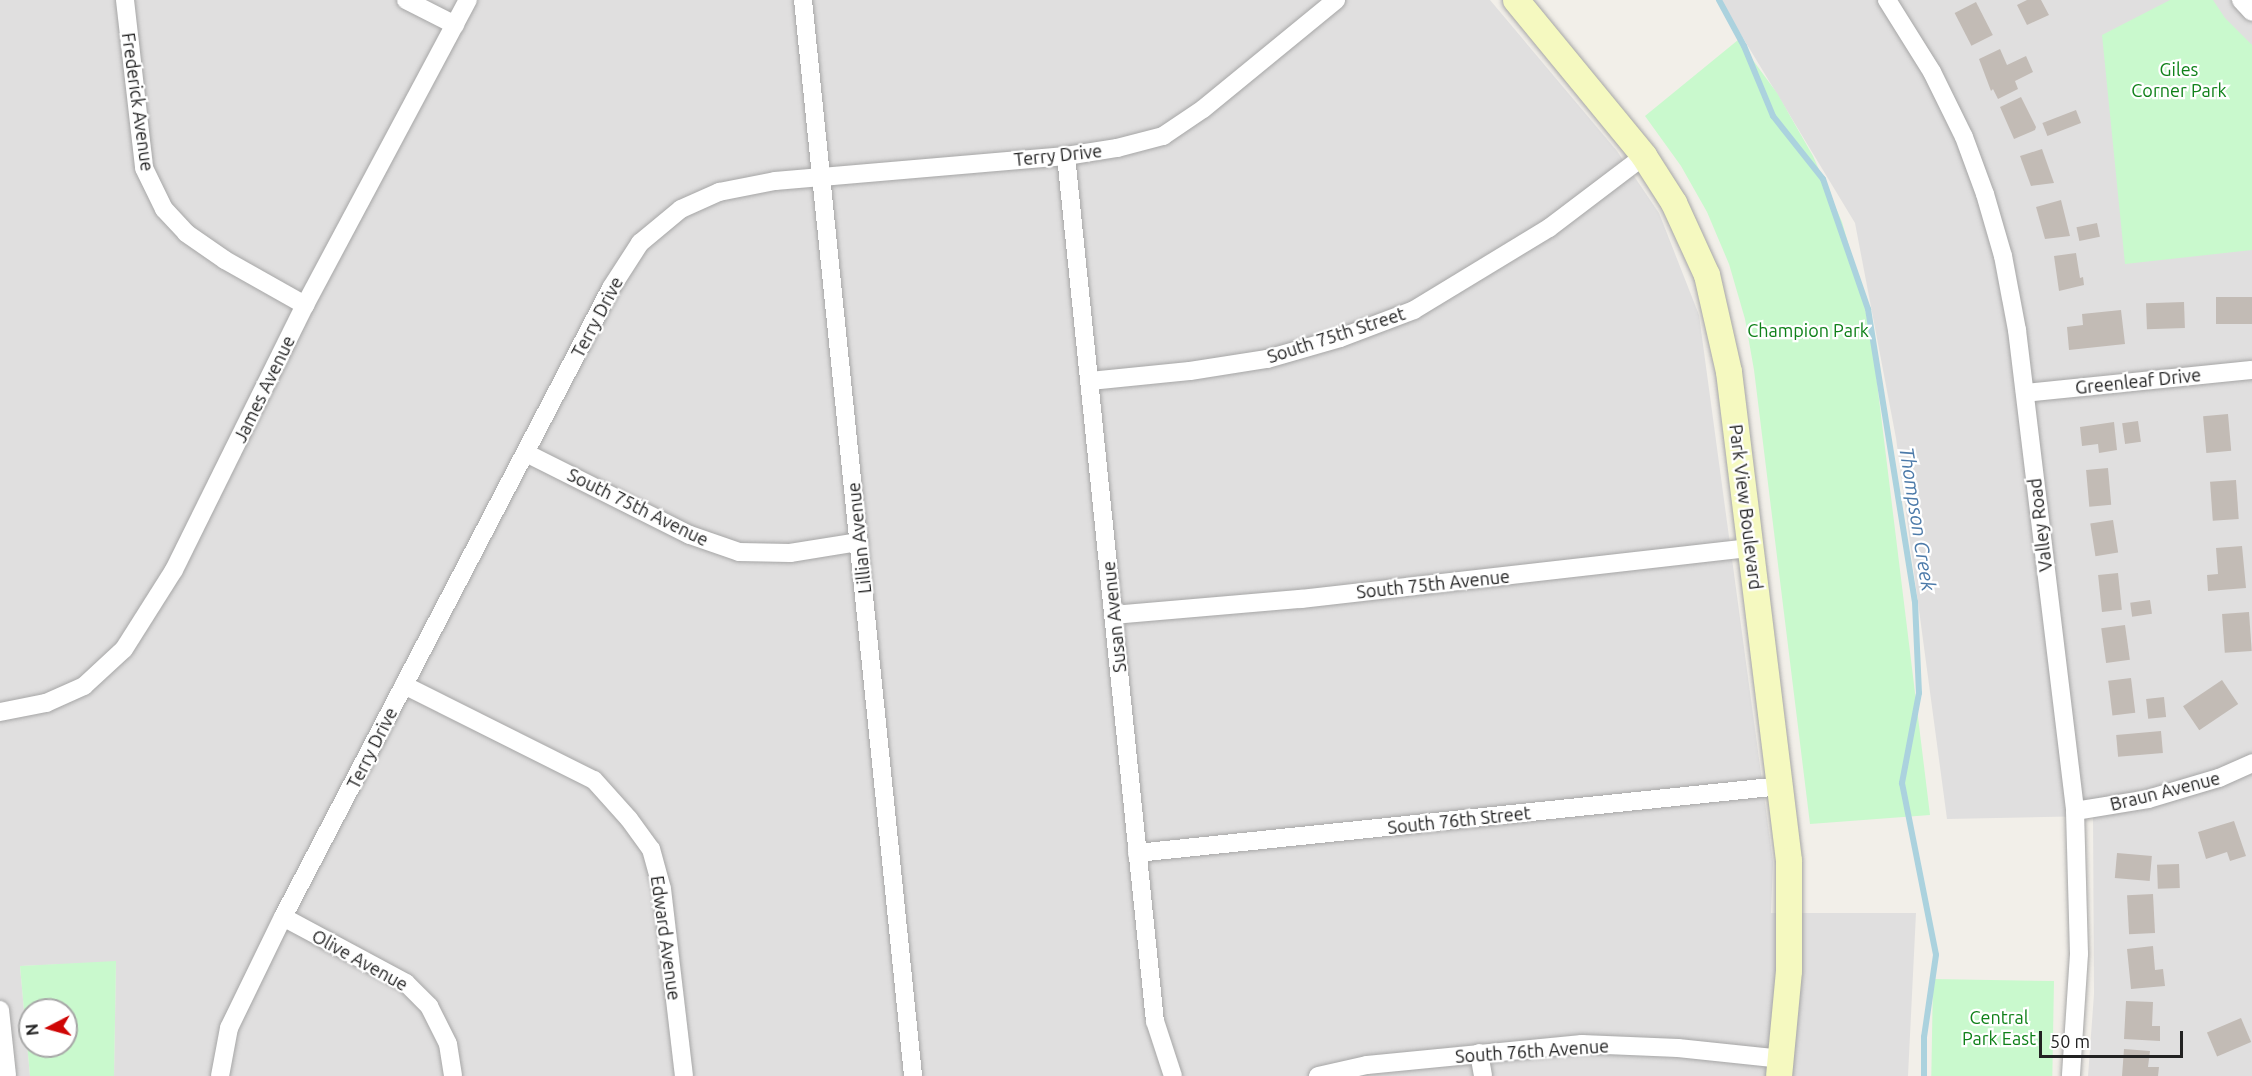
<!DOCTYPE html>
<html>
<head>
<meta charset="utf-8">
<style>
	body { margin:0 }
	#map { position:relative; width:2252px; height:1076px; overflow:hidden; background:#f2efe9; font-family:Ubuntu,sans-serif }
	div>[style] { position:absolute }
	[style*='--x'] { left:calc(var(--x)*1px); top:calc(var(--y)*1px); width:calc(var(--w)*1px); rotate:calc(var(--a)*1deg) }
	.residential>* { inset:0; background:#e0dfdf }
	.park>* { inset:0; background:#c9f9cd; transform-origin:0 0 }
	.stream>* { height:6px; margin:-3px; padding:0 3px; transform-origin:3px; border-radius:3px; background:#abd2de }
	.building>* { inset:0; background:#c2bbb5; transform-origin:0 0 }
	.roads { filter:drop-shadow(0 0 2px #a6a6a6) drop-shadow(0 0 2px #a6a6a6) }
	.street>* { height:18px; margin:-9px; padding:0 9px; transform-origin:9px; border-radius:9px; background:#fff }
	.secondary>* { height:26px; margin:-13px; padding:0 13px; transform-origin:13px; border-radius:13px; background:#f5f9c0 }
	span { translate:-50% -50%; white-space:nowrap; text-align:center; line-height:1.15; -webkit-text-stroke:4.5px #fff; paint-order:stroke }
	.park-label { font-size:18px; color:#0f8119 }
	.street-label { font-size:18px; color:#222 }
	.water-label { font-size:20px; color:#4c7aa9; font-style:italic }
	.north { position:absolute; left:18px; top:998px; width:60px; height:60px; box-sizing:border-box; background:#fff; border:2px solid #a7a7a7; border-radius:50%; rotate:264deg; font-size:16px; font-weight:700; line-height:24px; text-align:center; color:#222 }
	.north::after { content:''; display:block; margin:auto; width:21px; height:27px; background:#cf0605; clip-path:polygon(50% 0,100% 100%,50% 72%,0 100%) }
	.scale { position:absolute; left:2039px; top:1031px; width:144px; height:27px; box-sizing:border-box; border:3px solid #222; border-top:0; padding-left:8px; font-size:18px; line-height:21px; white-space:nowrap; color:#222; -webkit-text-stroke:4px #fff; paint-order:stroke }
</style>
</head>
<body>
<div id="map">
	<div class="residential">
		<i style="clip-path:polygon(0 0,1490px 0,1617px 151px,1659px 213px,1699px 315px,1773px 862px,1771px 913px,1916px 913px,1908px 1076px,114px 1076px,116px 962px,20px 966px,30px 1076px,0 1076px)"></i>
		<i style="clip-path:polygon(1720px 0,2252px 0,2252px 1076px,2088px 1076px,2094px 994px,2093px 816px,1947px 819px,1896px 438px,1855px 223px)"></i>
	</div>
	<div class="park">
		<i style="clip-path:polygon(2170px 0,2213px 0,2225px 18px,2252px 45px,2252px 250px,2125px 264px,2102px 35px)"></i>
		<i style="clip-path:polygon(1738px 40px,1777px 93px,1813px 156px,1842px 222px,1861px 288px,1873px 350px,1930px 815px,1810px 824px,1754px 370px,1745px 319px,1729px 264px,1707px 212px,1681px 166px,1645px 116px)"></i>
		<i style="clip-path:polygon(evenodd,116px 961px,114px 1076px,30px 1076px,20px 966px,116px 961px,30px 1010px,66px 1010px,66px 1046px,30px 1046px,30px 1010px)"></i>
		<i style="left:1933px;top:979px;width:121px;height:97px;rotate:1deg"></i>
	</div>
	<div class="stream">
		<i style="--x:1719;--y:0;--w:52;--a:61.5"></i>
		<i style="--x:1744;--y:46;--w:76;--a:67.5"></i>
		<i style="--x:1773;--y:116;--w:80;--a:51.6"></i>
		<i style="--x:1823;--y:179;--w:138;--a:70.9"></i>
		<i style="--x:1868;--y:309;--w:297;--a:80.9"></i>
		<i style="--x:1915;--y:602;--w:91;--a:87.5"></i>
		<i style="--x:1919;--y:693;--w:92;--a:100.7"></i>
		<i style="--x:1902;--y:783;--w:175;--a:78.8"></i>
		<i style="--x:1936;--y:955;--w:83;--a:98.3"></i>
		<i style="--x:1924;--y:1037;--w:39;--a:90"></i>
	</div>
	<div class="building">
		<i style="clip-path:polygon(2027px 0,2041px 0,2049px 15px,2027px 25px,2017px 5px)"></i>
		<i style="left:1976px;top:2px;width:37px;height:24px;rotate:63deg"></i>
		<i style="clip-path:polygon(2000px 49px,2007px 65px,2026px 56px,2033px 72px,2015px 81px,2018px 89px,1998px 99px,1993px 89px,1991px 91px,1979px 59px)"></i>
		<i style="clip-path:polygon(2021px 97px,2036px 127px,2035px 130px,2014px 139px,2000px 107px)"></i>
		<i style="left:2076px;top:110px;width:14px;height:36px;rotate:69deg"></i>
		<i style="clip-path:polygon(2042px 149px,2054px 183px,2031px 186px,2020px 156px)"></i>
		<i style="clip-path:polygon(2061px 200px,2070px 236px,2045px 239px,2036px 207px)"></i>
		<i style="left:2097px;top:223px;width:14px;height:21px;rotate:78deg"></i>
		<i style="clip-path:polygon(2076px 253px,2080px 278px,2083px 277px,2084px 285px,2059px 291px,2054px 256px)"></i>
		<i style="left:2252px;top:297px;width:27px;height:36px;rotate:90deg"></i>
		<i style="left:2184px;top:302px;width:26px;height:38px;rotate:88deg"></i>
		<i style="clip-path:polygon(2121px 310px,2125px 344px,2069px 350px,2067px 327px,2083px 325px,2082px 314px)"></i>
		<i style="left:2228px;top:414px;width:37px;height:25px;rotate:85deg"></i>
		<i style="left:2138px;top:421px;width:21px;height:16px;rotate:82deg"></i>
		<i style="clip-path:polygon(2114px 422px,2117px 450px,2099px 453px,2098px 444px,2082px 446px,2080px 427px)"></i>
		<i style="left:2108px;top:468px;width:37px;height:22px;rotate:85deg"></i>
		<i style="left:2236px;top:480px;width:39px;height:26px;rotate:86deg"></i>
		<i style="left:2113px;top:520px;width:33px;height:23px;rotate:81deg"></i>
		<i style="clip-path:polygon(2242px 546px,2246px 588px,2208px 591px,2207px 575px,2218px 574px,2216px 548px)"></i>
		<i style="left:2118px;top:573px;width:37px;height:20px;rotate:84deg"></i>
		<i style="left:2150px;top:600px;width:14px;height:20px;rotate:82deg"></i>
		<i style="left:2249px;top:612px;width:39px;height:27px;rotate:86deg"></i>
		<i style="left:2125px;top:625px;width:35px;height:24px;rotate:82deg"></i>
		<i style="left:2131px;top:678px;width:35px;height:23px;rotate:83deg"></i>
		<i style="left:2222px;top:680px;width:29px;height:47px;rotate:56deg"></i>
		<i style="left:2164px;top:697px;width:20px;height:18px;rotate:84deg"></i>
		<i style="left:2161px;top:731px;width:22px;height:45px;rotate:85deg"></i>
		<i style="clip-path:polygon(2234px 821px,2246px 856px,2230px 861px,2227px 852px,2206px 859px,2198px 832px)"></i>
		<i style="left:2117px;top:853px;width:35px;height:25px;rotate:5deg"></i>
		<i style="left:2179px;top:864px;width:24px;height:22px;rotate:88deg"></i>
		<i style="left:2153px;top:894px;width:39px;height:26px;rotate:87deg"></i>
		<i style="clip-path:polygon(2153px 946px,2155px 970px,2163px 969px,2165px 986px,2131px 989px,2127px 949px)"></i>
		<i style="clip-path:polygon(2126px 1001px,2153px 1002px,2152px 1026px,2160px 1026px,2160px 1041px,2124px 1039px)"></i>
		<i style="left:2241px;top:1018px;width:26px;height:37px;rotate:67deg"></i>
		<i style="clip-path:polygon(2124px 1049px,2150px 1051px,2148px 1067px,2159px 1067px,2158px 1076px,2122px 1076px)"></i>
	</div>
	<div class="roads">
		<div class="street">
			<i style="--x:125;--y:0;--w:169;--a:83.5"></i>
			<i style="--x:144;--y:168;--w:46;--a:64"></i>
			<i style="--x:164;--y:209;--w:33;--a:47"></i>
			<i style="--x:186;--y:233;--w:47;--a:34.7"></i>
			<i style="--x:225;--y:260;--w:92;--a:29.4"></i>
			<i style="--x:406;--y:0;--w:55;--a:27"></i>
			<i style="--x:803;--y:0;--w:1082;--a:84.16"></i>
			<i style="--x:1887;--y:0;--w:85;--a:58"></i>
			<i style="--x:1932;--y:72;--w:72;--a:63.8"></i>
			<i style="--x:1964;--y:137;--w:61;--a:69.8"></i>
			<i style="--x:1985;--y:194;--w:65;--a:73.8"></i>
			<i style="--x:2003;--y:256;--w:75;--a:79.3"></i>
			<i style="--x:2017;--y:330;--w:484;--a:83.1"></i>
			<i style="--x:2075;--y:811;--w:143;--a:88.4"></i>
			<i style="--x:2079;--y:954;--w:122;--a:93.8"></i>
			<i style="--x:2241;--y:0;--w:16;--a:47"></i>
			<i style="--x:1066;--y:156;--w:870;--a:84.13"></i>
			<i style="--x:1155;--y:1021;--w:58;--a:71.9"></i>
			<i style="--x:1090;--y:381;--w:100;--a:-5.7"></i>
			<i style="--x:1190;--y:371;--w:78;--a:-8.9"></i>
			<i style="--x:1267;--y:359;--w:76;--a:-16"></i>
			<i style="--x:1340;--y:338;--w:79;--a:-20.7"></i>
			<i style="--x:1414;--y:310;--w:158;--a:-31.3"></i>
			<i style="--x:1549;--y:228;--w:119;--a:-37.2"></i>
			<i style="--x:2025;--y:393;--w:228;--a:-5.8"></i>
			<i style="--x:526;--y:453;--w:183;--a:26.6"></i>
			<i style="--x:690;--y:535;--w:52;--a:19.1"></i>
			<i style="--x:739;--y:552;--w:51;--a:1.1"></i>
			<i style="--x:790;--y:553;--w:70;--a:-9.1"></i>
			<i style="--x:1113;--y:615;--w:189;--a:-4.9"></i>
			<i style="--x:1301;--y:599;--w:454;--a:-6.5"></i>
			<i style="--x:404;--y:685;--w:212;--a:26.6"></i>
			<i style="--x:594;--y:780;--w:52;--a:48.1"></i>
			<i style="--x:629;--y:819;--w:37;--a:54"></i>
			<i style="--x:651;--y:849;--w:41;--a:74.6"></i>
			<i style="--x:662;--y:889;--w:188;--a:83.3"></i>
			<i style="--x:0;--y:712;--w:47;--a:-11.1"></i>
			<i style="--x:46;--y:703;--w:42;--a:-24.1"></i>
			<i style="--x:84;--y:686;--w:54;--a:-42.8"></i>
			<i style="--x:124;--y:649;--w:93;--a:-57.7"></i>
			<i style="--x:174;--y:570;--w:296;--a:-63.7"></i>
			<i style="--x:305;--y:305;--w:346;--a:-61.9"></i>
			<i style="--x:2075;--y:811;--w:74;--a:-9.3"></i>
			<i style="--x:2148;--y:799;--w:74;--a:-16.5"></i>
			<i style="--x:2219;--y:778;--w:36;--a:-24"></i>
			<i style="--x:1137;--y:853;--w:647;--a:-5.94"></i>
			<i style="--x:283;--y:917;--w:140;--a:28.2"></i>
			<i style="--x:406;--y:983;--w:33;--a:45"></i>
			<i style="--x:429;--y:1006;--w:42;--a:63.4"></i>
			<i style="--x:448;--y:1044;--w:32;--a:81"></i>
			<i style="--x:0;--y:1010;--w:66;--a:83.9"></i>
			<i style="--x:1479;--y:1053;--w:23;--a:80"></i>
			<i style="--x:220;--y:1076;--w:49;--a:-79.4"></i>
			<i style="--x:229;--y:1028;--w:123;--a:-64.1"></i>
			<i style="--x:283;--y:917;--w:709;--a:-62.46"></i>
			<i style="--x:611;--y:288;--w:54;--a:-57.2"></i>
			<i style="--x:640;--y:243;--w:53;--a:-39.7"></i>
			<i style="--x:681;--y:209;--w:42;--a:-24.1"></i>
			<i style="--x:719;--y:192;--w:57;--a:-11.1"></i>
			<i style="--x:775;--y:181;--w:292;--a:-4.9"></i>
			<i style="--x:1066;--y:156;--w:52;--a:-8.9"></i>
			<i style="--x:1117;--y:148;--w:48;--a:-14.6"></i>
			<i style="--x:1163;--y:136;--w:48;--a:-34"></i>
			<i style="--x:1203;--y:109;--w:172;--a:-39.3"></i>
			<i style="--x:1318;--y:1076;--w:50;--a:-12.7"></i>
			<i style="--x:1367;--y:1065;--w:216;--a:-5.6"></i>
			<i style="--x:1582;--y:1044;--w:96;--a:2.4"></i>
			<i style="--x:1678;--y:1048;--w:105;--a:6"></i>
		</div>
		<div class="secondary">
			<i style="--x:1516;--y:0;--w:202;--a:50.6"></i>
			<i style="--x:1644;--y:156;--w:56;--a:57.4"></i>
			<i style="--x:1674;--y:203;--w:79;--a:65.4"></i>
			<i style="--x:1707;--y:275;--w:99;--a:77.2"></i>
			<i style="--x:1729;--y:372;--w:493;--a:83"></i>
			<i style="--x:1789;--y:861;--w:110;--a:90"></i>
			<i style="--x:1789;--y:971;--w:105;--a:95.4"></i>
		</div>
	</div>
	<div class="park-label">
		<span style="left:2179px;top:80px">Giles<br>Corner Park</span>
		<span style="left:1808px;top:330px">Champion Park</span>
		<span style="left:1999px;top:1028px">Central<br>Park East</span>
	</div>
	<div class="street-label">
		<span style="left:138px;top:102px;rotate:82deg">Frederick Avenue</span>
		<span style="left:1058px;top:155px;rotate:-6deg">Terry Drive</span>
		<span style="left:597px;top:317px;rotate:-62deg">Terry Drive</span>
		<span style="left:1336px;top:335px;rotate:-18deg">South 75th Street</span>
		<span style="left:2138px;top:381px;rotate:-6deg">Greenleaf Drive</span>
		<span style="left:264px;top:389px;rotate:-64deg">James Avenue</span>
		<span style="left:638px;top:507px;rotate:26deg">South 75th Avenue</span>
		<span style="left:1746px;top:507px;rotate:83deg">Park View Boulevard</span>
		<span style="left:2040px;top:525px;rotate:-97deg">Valley Road</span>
		<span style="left:859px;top:538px;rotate:-96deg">Lillian Avenue</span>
		<span style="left:1433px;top:584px;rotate:-6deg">South 75th Avenue</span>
		<span style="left:1114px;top:617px;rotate:-96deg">Susan Avenue</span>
		<span style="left:372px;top:748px;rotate:-63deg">Terry Drive</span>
		<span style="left:2165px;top:791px;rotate:-14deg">Braun Avenue</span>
		<span style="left:1459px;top:820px;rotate:-6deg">South 76th Street</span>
		<span style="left:666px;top:938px;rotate:82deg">Edward Avenue</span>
		<span style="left:360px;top:960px;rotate:29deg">Olive Avenue</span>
		<span style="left:1532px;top:1051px;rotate:-4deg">South 76th Avenue</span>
	</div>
	<div class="water-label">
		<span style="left:1918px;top:519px;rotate:81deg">Thompson Creek</span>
	</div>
	<div class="north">N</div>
	<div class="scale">50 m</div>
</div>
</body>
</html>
